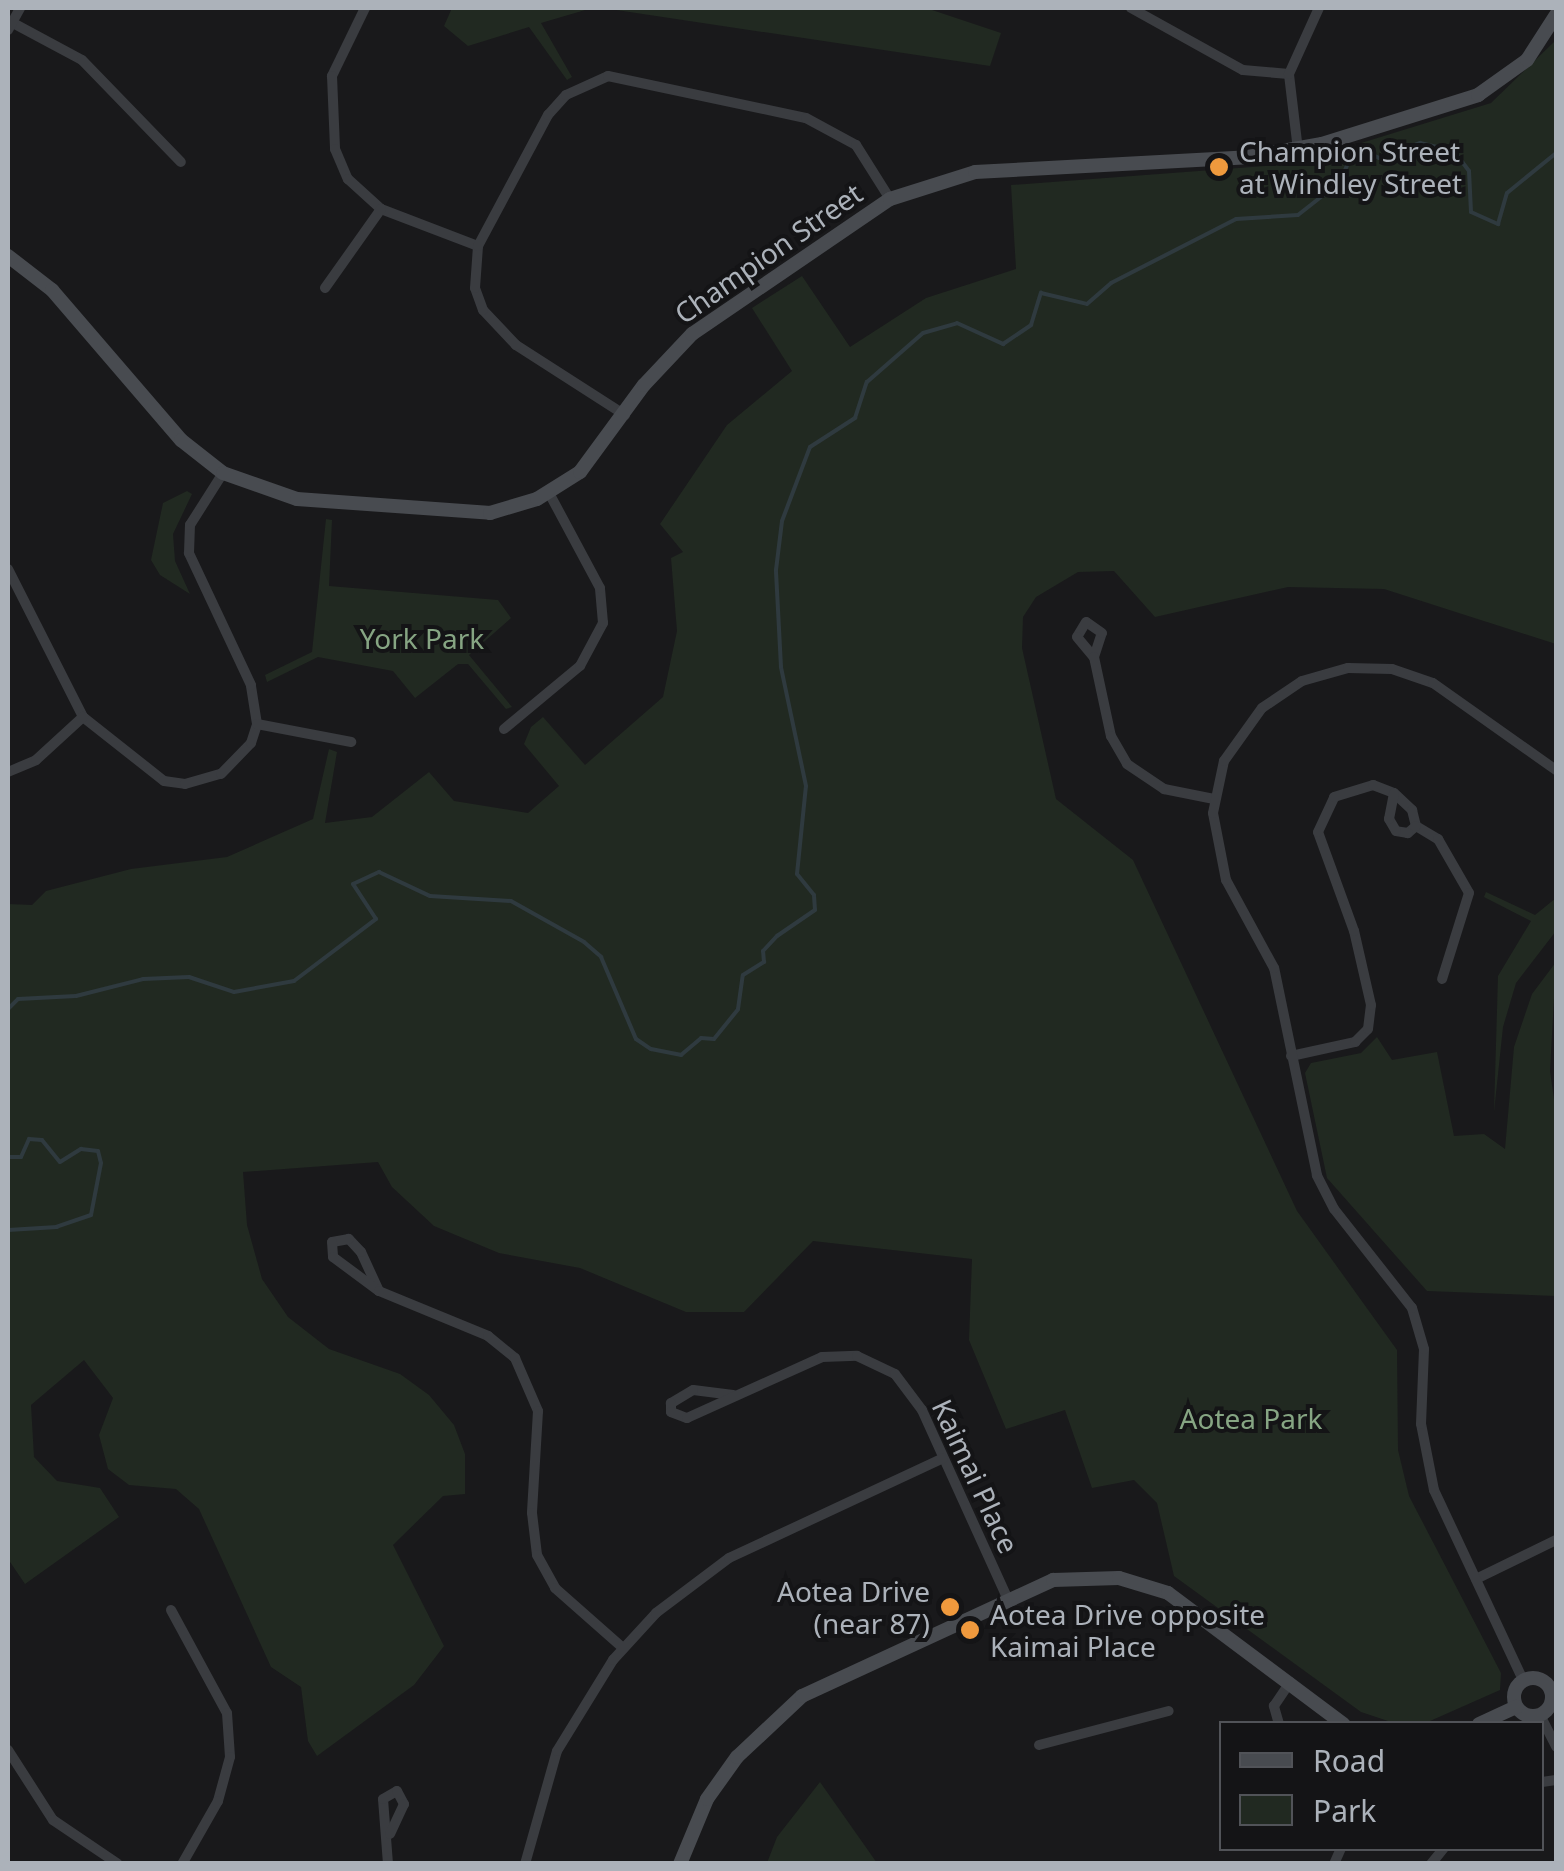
<!DOCTYPE html>
<html>
<head>
<meta charset="utf-8">
<style>
	body { margin:0 }
	#map { position:relative; width:1564px; height:1871px; overflow:hidden; background:#19191b; font-family:"Noto Sans",sans-serif }
	div>[style] { position:absolute }
	[style*='--x'] { left:calc(var(--x)*1px); top:calc(var(--y)*1px); width:calc(var(--w)*1px); rotate:calc(var(--a)*1deg) }
	.green>* { inset:0; background:#212921 }
	.stream>* { height:4px; margin:-2px; padding:0 2px; transform-origin:2px; border-radius:2px; background:#2f3a3f }
	.street>* { height:10px; margin:-5px; padding:0 5px; transform-origin:5px; border-radius:5px; background:#3a3c40 }
	.secondary>* { height:14px; margin:-7px; padding:0 7px; transform-origin:7px; border-radius:7px; background:#484b50 }
	.secondary>.ring { margin:-7px; padding:0; box-sizing:content-box; background:none; border:14px solid #484b50; border-radius:50% }
	.dots>* { width:28px; height:28px; translate:-50% -50%; box-sizing:border-box; border:5px solid #141416; border-radius:50% }
	span { translate:-50% -50%; white-space:nowrap; text-align:center; line-height:1.15; -webkit-text-stroke:8px #141416; paint-order:stroke }
	.poi-label { font-size:28px; color:#acb2ba }
	.left { translate:0 -50%; text-align:left }
	.right { translate:-100% -50%; text-align:right }
	.street-label { font-size:28px; color:#acb2ba }
	.park-label { font-size:28px; color:#86a583 }
	.frame { position:absolute; inset:0; border:10px solid #acb2ba; pointer-events:none }
	.legend { position:absolute; left:1219px; top:1721px; width:325px; height:130px; box-sizing:border-box; background:#141416; border:2px solid #515358; margin:0; padding:12px 18px; list-style:none; font-size:30px; color:#acb2ba }
	.legend li { display:flex; align-items:center; gap:20px; height:50px }
	.legend b { width:50px; border:2px solid #515358 }
</style>
</head>
<body>
<div id="map">
	<div class="green">
		<i style="clip-path:polygon(452px 8px,592px 8px,541px 23px,572px 77px,567px 80px,529px 27px,468px 46px,444px 26px)"></i>
		<i style="clip-path:polygon(603px 8px,926px 8px,1001px 33px,990px 66px)"></i>
		<i style="clip-path:polygon(1556px 40px,1556px 644px,1384px 589px,1288px 587px,1155px 617px,1114px 571px,1078px 572px,1036px 597px,1023px 617px,1022px 648px,1056px 799px,1133px 860px,1297px 1211px,1397px 1350px,1398px 1450px,1409px 1496px,1501px 1673px,1500px 1690px,1430px 1721px,1394px 1723px,1361px 1712px,1174px 1576px,1157px 1503px,1134px 1480px,1092px 1488px,1065px 1410px,1006px 1429px,969px 1340px,972px 1259px,813px 1241px,744px 1312px,686px 1312px,580px 1268px,499px 1253px,434px 1226px,392px 1187px,378px 1162px,243px 1172px,247px 1225px,262px 1279px,288px 1317px,329px 1349px,400px 1374px,429px 1395px,454px 1425px,465px 1454px,465px 1494px,443px 1496px,393px 1545px,444px 1646px,414px 1685px,317px 1756px,308px 1741px,301px 1687px,271px 1667px,199px 1509px,176px 1489px,129px 1485px,108px 1469px,99px 1435px,113px 1398px,84px 1360px,31px 1405px,34px 1457px,57px 1481px,100px 1488px,119px 1517px,25px 1584px,8px 1559px,8px 904px,32px 905px,46px 891px,131px 869px,227px 857px,313px 819px,329px 749px,337px 752px,325px 823px,372px 817px,429px 772px,454px 801px,528px 813px,559px 786px,524px 744px,531px 727px,543px 717px,585px 765px,663px 697px,677px 631px,671px 558px,683px 552px,660px 524px,727px 425px,792px 371px,752px 308px,802px 276px,850px 347px,926px 298px,1016px 269px,1011px 185px,1293px 164px,1491px 103px)"></i>
		<i style="clip-path:polygon(187px 491px,192px 494px,173px 534px,175px 561px,190px 594px,160px 575px,151px 560px,163px 503px)"></i>
		<i style="clip-path:polygon(326px 519px,332px 520px,329px 586px,498px 600px,511px 618px,469px 655px,512px 707px,506px 709px,468px 664px,458px 664px,415px 698px,393px 671px,318px 657px,267px 682px,265px 675px,312px 652px)"></i>
		<i style="clip-path:polygon(1486px 892px,1535px 915px,1556px 898px,1556px 931px,1516px 983px,1503px 1027px,1494px 1112px,1498px 976px,1531px 921px,1484px 897px)"></i>
		<i style="clip-path:polygon(1556px 962px,1550px 1071px,1556px 1113px,1556px 1296px,1427px 1291px,1327px 1178px,1305px 1073px,1311px 1063px,1361px 1053px,1377px 1037px,1392px 1060px,1437px 1052px,1454px 1136px,1484px 1134px,1505px 1149px,1514px 1047px,1532px 994px)"></i>
		<i style="clip-path:polygon(820px 1782px,877px 1863px,767px 1863px,777px 1837px)"></i>
	</div>
	<div class="stream">
		<i style="--x:8;--y:1009;--w:14;--a:-45"></i>
		<i style="--x:18;--y:999;--w:58;--a:-3"></i>
		<i style="--x:76;--y:996;--w:69;--a:-14.2"></i>
		<i style="--x:143;--y:979;--w:46;--a:-2.5"></i>
		<i style="--x:189;--y:977;--w:47;--a:18.4"></i>
		<i style="--x:234;--y:992;--w:61;--a:-10.4"></i>
		<i style="--x:294;--y:981;--w:103;--a:-37.1"></i>
		<i style="--x:376;--y:919;--w:42;--a:-123.3"></i>
		<i style="--x:353;--y:884;--w:29;--a:-25"></i>
		<i style="--x:379;--y:872;--w:56;--a:25.2"></i>
		<i style="--x:430;--y:896;--w:81;--a:3.5"></i>
		<i style="--x:511;--y:901;--w:84;--a:29.3"></i>
		<i style="--x:584;--y:942;--w:23;--a:41"></i>
		<i style="--x:601;--y:957;--w:89;--a:66.9"></i>
		<i style="--x:636;--y:1039;--w:18;--a:34"></i>
		<i style="--x:651;--y:1049;--w:31;--a:11"></i>
		<i style="--x:681;--y:1055;--w:26;--a:-40"></i>
		<i style="--x:701;--y:1038;--w:13;--a:4"></i>
		<i style="--x:714;--y:1039;--w:38;--a:-51"></i>
		<i style="--x:738;--y:1009;--w:34;--a:-82"></i>
		<i style="--x:743;--y:975;--w:25;--a:-32"></i>
		<i style="--x:764;--y:962;--w:11;--a:-95"></i>
		<i style="--x:763;--y:951;--w:21;--a:-47"></i>
		<i style="--x:777;--y:936;--w:46;--a:-34.4"></i>
		<i style="--x:815;--y:910;--w:15;--a:-94"></i>
		<i style="--x:814;--y:895;--w:27;--a:-129"></i>
		<i style="--x:797;--y:874;--w:88;--a:-84.2"></i>
		<i style="--x:806;--y:786;--w:122;--a:-101.9"></i>
		<i style="--x:781;--y:667;--w:97;--a:-93"></i>
		<i style="--x:776;--y:570;--w:49;--a:-83"></i>
		<i style="--x:782;--y:521;--w:79;--a:-69.3"></i>
		<i style="--x:810;--y:447;--w:54;--a:-32.8"></i>
		<i style="--x:855;--y:418;--w:38;--a:-72"></i>
		<i style="--x:867;--y:382;--w:74;--a:-41.2"></i>
		<i style="--x:923;--y:333;--w:35;--a:-16"></i>
		<i style="--x:957;--y:323;--w:51;--a:24.5"></i>
		<i style="--x:1003;--y:344;--w:34;--a:-34"></i>
		<i style="--x:1031;--y:325;--w:34;--a:-73"></i>
		<i style="--x:1041;--y:293;--w:47;--a:13.4"></i>
		<i style="--x:1087;--y:304;--w:32;--a:-41"></i>
		<i style="--x:1111;--y:283;--w:140;--a:-27.1"></i>
		<i style="--x:1236;--y:219;--w:62;--a:-3.7"></i>
		<i style="--x:1298;--y:215;--w:53;--a:-38.2"></i>
		<i style="--x:1340;--y:182;--w:26;--a:-67"></i>
		<i style="--x:1350;--y:158;--w:14;--a:-34"></i>
		<i style="--x:1362;--y:150;--w:19;--a:25"></i>
		<i style="--x:1379;--y:158;--w:44;--a:-20.1"></i>
		<i style="--x:1420;--y:143;--w:35;--a:13"></i>
		<i style="--x:1454;--y:151;--w:25;--a:53"></i>
		<i style="--x:1469;--y:171;--w:41;--a:87.2"></i>
		<i style="--x:1471;--y:212;--w:30;--a:24"></i>
		<i style="--x:1498;--y:224;--w:32;--a:-74"></i>
		<i style="--x:1507;--y:193;--w:63;--a:-39.2"></i>
		<i style="--x:8;--y:1157;--w:13;--a:0"></i>
		<i style="--x:21;--y:1157;--w:20;--a:-66"></i>
		<i style="--x:29;--y:1139;--w:13;--a:4"></i>
		<i style="--x:42;--y:1140;--w:28;--a:51"></i>
		<i style="--x:60;--y:1162;--w:25;--a:-32"></i>
		<i style="--x:81;--y:1149;--w:17;--a:7"></i>
		<i style="--x:98;--y:1151;--w:12;--a:76"></i>
		<i style="--x:101;--y:1163;--w:53;--a:100.9"></i>
		<i style="--x:91;--y:1215;--w:36;--a:161"></i>
		<i style="--x:57;--y:1227;--w:49;--a:176.5"></i>
	</div>
	<div class="street">
		<i style="--x:365;--y:8;--w:76;--a:115.9"></i>
		<i style="--x:332;--y:76;--w:73;--a:87.6"></i>
		<i style="--x:335;--y:149;--w:33;--a:67"></i>
		<i style="--x:348;--y:179;--w:45;--a:42.3"></i>
		<i style="--x:381;--y:209;--w:104;--a:20.9"></i>
		<i style="--x:1131;--y:8;--w:128;--a:29"></i>
		<i style="--x:1243;--y:70;--w:46;--a:5"></i>
		<i style="--x:13;--y:23;--w:78;--a:28.2"></i>
		<i style="--x:82;--y:60;--w:142;--a:45.9"></i>
		<i style="--x:8;--y:30;--w:25;--a:-61"></i>
		<i style="--x:1298;--y:150;--w:77;--a:-96.8"></i>
		<i style="--x:1289;--y:74;--w:72;--a:-65.6"></i>
		<i style="--x:325;--y:288;--w:97;--a:-54.7"></i>
		<i style="--x:625;--y:415;--w:130;--a:-147.3"></i>
		<i style="--x:516;--y:345;--w:48;--a:-133.3"></i>
		<i style="--x:483;--y:310;--w:23;--a:-110"></i>
		<i style="--x:475;--y:288;--w:42;--a:-85.9"></i>
		<i style="--x:478;--y:246;--w:149;--a:-61.9"></i>
		<i style="--x:548;--y:115;--w:27;--a:-48"></i>
		<i style="--x:566;--y:95;--w:46;--a:-24.3"></i>
		<i style="--x:608;--y:76;--w:202;--a:12"></i>
		<i style="--x:806;--y:118;--w:57;--a:28.4"></i>
		<i style="--x:856;--y:145;--w:64;--a:57.8"></i>
		<i style="--x:8;--y:569;--w:166;--a:63.1"></i>
		<i style="--x:83;--y:717;--w:103;--a:38.3"></i>
		<i style="--x:164;--y:781;--w:21;--a:8"></i>
		<i style="--x:185;--y:784;--w:37;--a:-16"></i>
		<i style="--x:221;--y:774;--w:43;--a:-45.9"></i>
		<i style="--x:251;--y:743;--w:20;--a:-72"></i>
		<i style="--x:257;--y:724;--w:39;--a:-99"></i>
		<i style="--x:251;--y:685;--w:146;--a:-115.2"></i>
		<i style="--x:189;--y:553;--w:28;--a:-88"></i>
		<i style="--x:190;--y:525;--w:62;--a:-57.6"></i>
		<i style="--x:1094;--y:657;--w:25;--a:-72"></i>
		<i style="--x:1102;--y:633;--w:19;--a:-145"></i>
		<i style="--x:1086;--y:622;--w:17;--a:121"></i>
		<i style="--x:1077;--y:637;--w:26;--a:50"></i>
		<i style="--x:1094;--y:657;--w:81;--a:77.9"></i>
		<i style="--x:1111;--y:736;--w:32;--a:60"></i>
		<i style="--x:1127;--y:764;--w:45;--a:34"></i>
		<i style="--x:1164;--y:789;--w:51;--a:11.3"></i>
		<i style="--x:257;--y:724;--w:96;--a:10.8"></i>
		<i style="--x:504;--y:729;--w:99;--a:-39.7"></i>
		<i style="--x:580;--y:666;--w:49;--a:-61.9"></i>
		<i style="--x:603;--y:623;--w:35;--a:-95"></i>
		<i style="--x:600;--y:588;--w:108;--a:-118.2"></i>
		<i style="--x:8;--y:772;--w:30;--a:-23"></i>
		<i style="--x:36;--y:760;--w:64;--a:-42.5"></i>
		<i style="--x:1416;--y:826;--w:26;--a:31"></i>
		<i style="--x:1438;--y:839;--w:62;--a:60.1"></i>
		<i style="--x:1469;--y:893;--w:90;--a:107.4"></i>
		<i style="--x:1291;--y:1056;--w:66;--a:-12.3"></i>
		<i style="--x:1355;--y:1042;--w:18;--a:-45"></i>
		<i style="--x:1368;--y:1029;--w:24;--a:-83"></i>
		<i style="--x:1371;--y:1005;--w:76;--a:-102.9"></i>
		<i style="--x:1354;--y:931;--w:105;--a:-110"></i>
		<i style="--x:1318;--y:832;--w:38;--a:-65"></i>
		<i style="--x:1334;--y:797;--w:41;--a:-17.1"></i>
		<i style="--x:1373;--y:785;--w:22;--a:21"></i>
		<i style="--x:1394;--y:793;--w:25;--a:43"></i>
		<i style="--x:1412;--y:810;--w:16;--a:76"></i>
		<i style="--x:1416;--y:826;--w:11;--a:139"></i>
		<i style="--x:1408;--y:833;--w:12;--a:-171"></i>
		<i style="--x:1396;--y:831;--w:14;--a:-120"></i>
		<i style="--x:1389;--y:819;--w:26;--a:-79"></i>
		<i style="--x:379;--y:1291;--w:43;--a:-114.8"></i>
		<i style="--x:361;--y:1252;--w:18;--a:-133"></i>
		<i style="--x:349;--y:1239;--w:17;--a:170"></i>
		<i style="--x:332;--y:1242;--w:15;--a:86"></i>
		<i style="--x:333;--y:1257;--w:57;--a:36.5"></i>
		<i style="--x:379;--y:1291;--w:118;--a:22.4"></i>
		<i style="--x:488;--y:1336;--w:35;--a:39"></i>
		<i style="--x:515;--y:1358;--w:58;--a:66.5"></i>
		<i style="--x:538;--y:1411;--w:102;--a:93.4"></i>
		<i style="--x:532;--y:1513;--w:42;--a:83.2"></i>
		<i style="--x:537;--y:1555;--w:38;--a:61"></i>
		<i style="--x:555;--y:1588;--w:91;--a:41.4"></i>
		<i style="--x:733;--y:1395;--w:40;--a:-172.9"></i>
		<i style="--x:693;--y:1390;--w:26;--a:149"></i>
		<i style="--x:671;--y:1403;--w:9;--a:90"></i>
		<i style="--x:671;--y:1412;--w:17;--a:21"></i>
		<i style="--x:687;--y:1418;--w:148;--a:-24.3"></i>
		<i style="--x:822;--y:1357;--w:35;--a:-2"></i>
		<i style="--x:857;--y:1356;--w:42;--a:25.3"></i>
		<i style="--x:895;--y:1374;--w:45;--a:53.1"></i>
		<i style="--x:922;--y:1410;--w:205;--a:65.6"></i>
		<i style="--x:1476;--y:1579;--w:89;--a:-26"></i>
		<i style="--x:171;--y:1610;--w:117;--a:61.5"></i>
		<i style="--x:227;--y:1713;--w:44;--a:86.1"></i>
		<i style="--x:230;--y:1757;--w:46;--a:105.3"></i>
		<i style="--x:218;--y:1801;--w:73;--a:119.7"></i>
		<i style="--x:1523;--y:1680;--w:210;--a:-115.1"></i>
		<i style="--x:1434;--y:1490;--w:67;--a:-101.1"></i>
		<i style="--x:1421;--y:1424;--w:75;--a:-87.7"></i>
		<i style="--x:1424;--y:1349;--w:43;--a:-106.3"></i>
		<i style="--x:1412;--y:1308;--w:126;--a:-128.2"></i>
		<i style="--x:1334;--y:1209;--w:38;--a:-117"></i>
		<i style="--x:1317;--y:1175;--w:211;--a:-101.7"></i>
		<i style="--x:1274;--y:968;--w:100;--a:-118.6"></i>
		<i style="--x:1226;--y:880;--w:68;--a:-101"></i>
		<i style="--x:1213;--y:813;--w:53;--a:-78.1"></i>
		<i style="--x:1224;--y:761;--w:65;--a:-54.4"></i>
		<i style="--x:1262;--y:708;--w:48;--a:-34"></i>
		<i style="--x:1302;--y:681;--w:48;--a:-15.8"></i>
		<i style="--x:1348;--y:668;--w:44;--a:1.3"></i>
		<i style="--x:1392;--y:669;--w:43;--a:18.9"></i>
		<i style="--x:1433;--y:683;--w:151;--a:35.3"></i>
		<i style="--x:1540;--y:1715;--w:36;--a:63"></i>
		<i style="--x:1279;--y:1724;--w:19;--a:-106"></i>
		<i style="--x:1274;--y:1706;--w:29;--a:-56"></i>
		<i style="--x:1039;--y:1745;--w:134;--a:-14.7"></i>
		<i style="--x:8;--y:1750;--w:83;--a:57.3"></i>
		<i style="--x:53;--y:1820;--w:78;--a:34.1"></i>
		<i style="--x:1542;--y:1782;--w:14;--a:-8"></i>
		<i style="--x:388;--y:1864;--w:65;--a:-94.4"></i>
		<i style="--x:383;--y:1799;--w:16;--a:-30"></i>
		<i style="--x:397;--y:1791;--w:15;--a:62"></i>
		<i style="--x:404;--y:1804;--w:33;--a:115"></i>
		<i style="--x:525;--y:1864;--w:117;--a:-74.2"></i>
		<i style="--x:557;--y:1751;--w:107;--a:-58.4"></i>
		<i style="--x:613;--y:1660;--w:64;--a:-47.5"></i>
		<i style="--x:656;--y:1613;--w:91;--a:-37"></i>
		<i style="--x:729;--y:1558;--w:236;--a:-25"></i>
		<i style="--x:1334;--y:1864;--w:17;--a:-66"></i>
		<i style="--x:1431;--y:1864;--w:21;--a:-51"></i>
	</div>
	<div class="secondary">
		<i style="--x:8;--y:256;--w:56;--a:37.7"></i>
		<i style="--x:52;--y:290;--w:198;--a:49.3"></i>
		<i style="--x:181;--y:440;--w:53;--a:38.2"></i>
		<i style="--x:223;--y:473;--w:78;--a:19.4"></i>
		<i style="--x:297;--y:499;--w:194;--a:4.1"></i>
		<i style="--x:490;--y:513;--w:49;--a:-16.6"></i>
		<i style="--x:537;--y:499;--w:51;--a:-32.1"></i>
		<i style="--x:580;--y:472;--w:108;--a:-53.7"></i>
		<i style="--x:644;--y:385;--w:70;--a:-46.7"></i>
		<i style="--x:692;--y:334;--w:240;--a:-34.3"></i>
		<i style="--x:890;--y:199;--w:89;--a:-17.6"></i>
		<i style="--x:975;--y:172;--w:273;--a:-3.1"></i>
		<i style="--x:1248;--y:157;--w:75;--a:-10"></i>
		<i style="--x:1322;--y:144;--w:164;--a:-17.4"></i>
		<i style="--x:1478;--y:95;--w:60;--a:-35.5"></i>
		<i style="--x:1527;--y:60;--w:54;--a:-57.2"></i>
		<i class="ring" style="left:1514px;top:1678px;width:24px;height:24px"></i>
		<i style="--x:1479;--y:1724;--w:41;--a:-24.7"></i>
		<i style="--x:680;--y:1864;--w:70;--a:-67.4"></i>
		<i style="--x:707;--y:1799;--w:52;--a:-54.5"></i>
		<i style="--x:737;--y:1757;--w:89;--a:-43.2"></i>
		<i style="--x:802;--y:1696;--w:277;--a:-24.8"></i>
		<i style="--x:1053;--y:1580;--w:66;--a:-1.7"></i>
		<i style="--x:1119;--y:1578;--w:51;--a:17"></i>
		<i style="--x:1168;--y:1593;--w:219;--a:36.8"></i>
	</div>
	<div class="dots">
		<i style="left:1219px;top:167px;background:#ef993d"></i>
		<i style="left:950px;top:1607px;background:#ef993d"></i>
		<i style="left:970px;top:1630px;background:#ef993d"></i>
	</div>
	<div class="poi-label">
		<span class="left" style="left:1239px;top:167px">Champion Street<br>at Windley Street</span>
		<span class="right" style="left:930px;top:1607px">Aotea Drive<br>(near 87)</span>
		<span class="left" style="left:990px;top:1630px">Aotea Drive opposite<br>Kaimai Place</span>
	</div>
	<div class="street-label">
		<span style="left:768px;top:253px;rotate:-35deg">Champion Street</span>
		<span style="left:976px;top:1476px;rotate:65deg">Kaimai Place</span>
	</div>
	<div class="park-label">
		<span style="left:422px;top:638px">York Park</span>
		<span style="left:1251px;top:1418px">Aotea Park</span>
	</div>
	<div class="frame"></div>
	<ul class="legend">
	<li><b style="height:12px;background:#484b50"></b>Road</li>
	<li><b style="height:28px;background:#212921"></b>Park</li>
	</ul>
</div>
</body>
</html>
